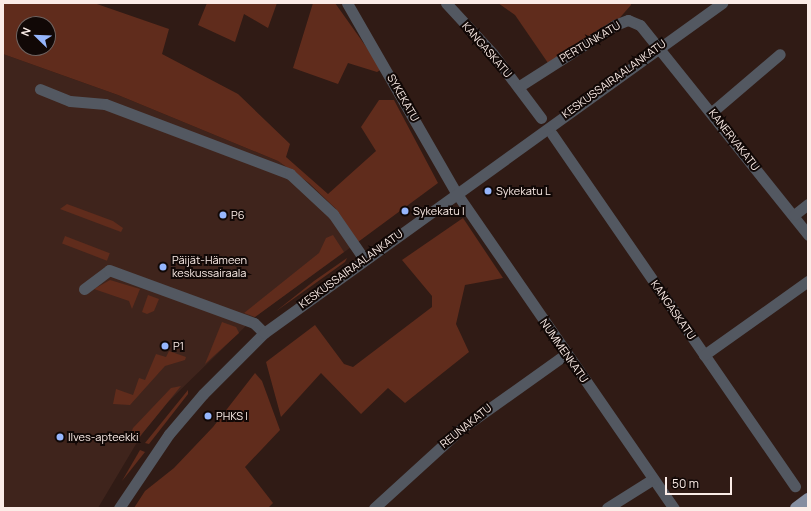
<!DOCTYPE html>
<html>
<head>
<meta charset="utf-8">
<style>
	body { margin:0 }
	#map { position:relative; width:811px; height:511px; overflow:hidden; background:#301b15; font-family:Manrope,sans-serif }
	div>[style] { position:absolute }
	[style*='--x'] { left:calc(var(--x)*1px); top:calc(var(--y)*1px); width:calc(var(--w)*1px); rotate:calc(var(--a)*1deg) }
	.built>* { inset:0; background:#3f241c }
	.green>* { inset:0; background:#602c1c; transform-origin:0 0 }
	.minor>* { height:11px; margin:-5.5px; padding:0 5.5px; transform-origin:5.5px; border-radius:5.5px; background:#535861 }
	.major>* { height:12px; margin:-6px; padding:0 6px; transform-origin:6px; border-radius:6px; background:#858ea0 }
	.dots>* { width:11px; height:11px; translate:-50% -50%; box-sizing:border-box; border:2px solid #110806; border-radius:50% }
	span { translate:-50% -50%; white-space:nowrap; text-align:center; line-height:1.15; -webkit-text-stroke:4px #110806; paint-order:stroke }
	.street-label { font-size:11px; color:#fbece7 }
	.poi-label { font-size:11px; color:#fbece7 }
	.left { translate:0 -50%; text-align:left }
	.frame { position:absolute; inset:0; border:4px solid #fbece7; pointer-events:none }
	.north { position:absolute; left:16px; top:16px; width:40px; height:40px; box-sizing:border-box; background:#110806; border:1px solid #6f6360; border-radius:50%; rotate:293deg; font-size:11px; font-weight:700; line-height:16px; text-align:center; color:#fbece7 }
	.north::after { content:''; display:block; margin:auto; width:14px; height:18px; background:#96b6fd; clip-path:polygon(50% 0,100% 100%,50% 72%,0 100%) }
	.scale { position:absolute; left:665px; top:477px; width:67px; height:18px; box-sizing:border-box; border:2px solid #fbece7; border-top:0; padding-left:5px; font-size:12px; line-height:14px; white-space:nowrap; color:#fbece7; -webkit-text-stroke:3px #110806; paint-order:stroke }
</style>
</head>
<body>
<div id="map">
	<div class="built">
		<i style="clip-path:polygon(3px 54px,118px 95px,278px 161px,309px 183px,335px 208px,358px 242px,255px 317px,167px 403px,142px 434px,98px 508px,3px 508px)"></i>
	</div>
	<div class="green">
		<i style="clip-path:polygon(evenodd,3px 3px,94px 3px,169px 29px,162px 54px,238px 94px,290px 144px,286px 157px,328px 194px,376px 151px,361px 127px,379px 100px,394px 100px,438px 183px,358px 242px,335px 208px,309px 183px,278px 161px,118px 95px,3px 54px,3px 3px,24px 24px,48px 24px,48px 48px,24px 48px,24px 24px)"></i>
		<i style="clip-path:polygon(207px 3px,277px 3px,268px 28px,244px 14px,235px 42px,198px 25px)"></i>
		<i style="clip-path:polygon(313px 3px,335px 3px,382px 69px,377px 72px,348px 63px,338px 84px,293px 68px)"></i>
		<i style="clip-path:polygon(498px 3px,631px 3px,631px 5px,617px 21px,548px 63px,515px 15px)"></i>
		<i style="clip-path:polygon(67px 204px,113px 221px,123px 228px,121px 232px,60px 209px)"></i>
		<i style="clip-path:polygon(463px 218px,503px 278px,465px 285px,456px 324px,469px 352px,405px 403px,388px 388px,361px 414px,321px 373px,281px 417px,266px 362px,315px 325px,344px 364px,353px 367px,432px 307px,432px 296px,402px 260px)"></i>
		<i style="clip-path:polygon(333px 235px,344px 252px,255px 317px,244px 313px,319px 253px,326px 238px)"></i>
		<i style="left:65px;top:236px;width:48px;height:8px;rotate:21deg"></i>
		<i style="clip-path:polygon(347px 258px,345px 262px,275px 312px,314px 281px)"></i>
		<i style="clip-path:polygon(110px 280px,140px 289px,132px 309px,129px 301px,94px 289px)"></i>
		<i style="clip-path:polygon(148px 295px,159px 299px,154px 311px,147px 314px,142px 312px)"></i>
		<i style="clip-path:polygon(222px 322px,236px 327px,239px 333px,205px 364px)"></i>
		<i style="clip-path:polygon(169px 351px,186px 357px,185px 360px,165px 366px,130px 405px,113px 404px,116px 389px,133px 395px,139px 378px,145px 380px,156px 354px,166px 357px)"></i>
		<i style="clip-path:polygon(255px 373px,262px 381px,280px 430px,245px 467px,273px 503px,268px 508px,134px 508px,145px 491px,174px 468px,213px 427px)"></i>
		<i style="clip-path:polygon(181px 386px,137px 440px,130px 436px,133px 428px,171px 388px)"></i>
		<i style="clip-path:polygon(188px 390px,188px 394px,149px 444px,145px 443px)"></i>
		<i style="clip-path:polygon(140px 450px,145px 452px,122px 481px)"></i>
	</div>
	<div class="minor">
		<i style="--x:347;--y:3;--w:220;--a:60.1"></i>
		<i style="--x:457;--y:194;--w:382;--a:55.4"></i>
		<i style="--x:446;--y:3;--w:69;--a:47.3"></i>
		<i style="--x:493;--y:54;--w:80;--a:53.1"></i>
		<i style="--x:518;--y:87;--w:115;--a:-32.6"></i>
		<i style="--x:615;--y:25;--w:14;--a:-21"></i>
		<i style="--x:628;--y:20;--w:13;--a:23"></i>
		<i style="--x:640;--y:25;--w:269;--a:51.3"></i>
		<i style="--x:40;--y:89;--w:32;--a:22"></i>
		<i style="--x:70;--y:101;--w:35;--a:5"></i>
		<i style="--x:105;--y:104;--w:198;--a:20.7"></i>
		<i style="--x:290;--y:174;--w:59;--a:42.9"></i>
		<i style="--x:333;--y:214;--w:55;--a:55.4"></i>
		<i style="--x:712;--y:112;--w:89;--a:-40.5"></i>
		<i style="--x:552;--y:134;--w:428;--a:55.4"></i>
		<i style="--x:794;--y:215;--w:18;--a:-38"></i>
		<i style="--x:84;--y:289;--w:31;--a:-37"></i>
		<i style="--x:109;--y:270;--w:154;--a:20.1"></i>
		<i style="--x:254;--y:323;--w:14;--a:45"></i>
		<i style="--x:704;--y:355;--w:128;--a:-35.4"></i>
		<i style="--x:119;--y:508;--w:89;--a:-56"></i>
		<i style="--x:169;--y:434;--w:52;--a:-49.6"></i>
		<i style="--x:203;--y:394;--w:86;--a:-45"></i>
		<i style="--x:264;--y:333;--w:565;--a:-35.77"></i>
		<i style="--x:374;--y:508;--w:119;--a:-42.3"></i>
		<i style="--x:462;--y:428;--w:128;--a:-35.4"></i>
		<i style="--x:607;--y:508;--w:54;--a:-32.2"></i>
	</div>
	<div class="major">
		<i style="--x:796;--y:508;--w:15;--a:-37"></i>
	</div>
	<div class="dots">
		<i style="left:488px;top:191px;background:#96b6fd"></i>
		<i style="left:405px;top:211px;background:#96b6fd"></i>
		<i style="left:223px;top:215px;background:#96b6fd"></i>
		<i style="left:163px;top:267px;background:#96b6fd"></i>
		<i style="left:165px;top:346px;background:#96b6fd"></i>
		<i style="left:208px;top:416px;background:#96b6fd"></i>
		<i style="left:60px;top:437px;background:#96b6fd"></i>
	</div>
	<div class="street-label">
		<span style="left:590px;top:42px;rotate:-31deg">PERTUNKATU</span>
		<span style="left:487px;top:50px;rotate:49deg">KANGASKATU</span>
		<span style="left:614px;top:79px;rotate:-36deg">KESKUSSAIRAALANKATU</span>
		<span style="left:403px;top:98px;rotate:60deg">SYKEKATU</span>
		<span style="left:734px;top:140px;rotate:52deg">KANERVAKATU</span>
		<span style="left:351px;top:269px;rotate:-36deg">KESKUSSAIRAALANKATU</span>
		<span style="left:673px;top:310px;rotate:55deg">KANGASKATU</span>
		<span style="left:564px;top:351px;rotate:55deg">NUMMENKATU</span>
		<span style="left:466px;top:426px;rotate:-39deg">REUNAKATU</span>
	</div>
	<div class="poi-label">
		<span class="left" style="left:496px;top:191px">Sykekatu L</span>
		<span class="left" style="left:413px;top:211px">Sykekatu I</span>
		<span class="left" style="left:231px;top:215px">P6</span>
		<span class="left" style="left:172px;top:267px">Päijät-Hämeen<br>keskussairaala</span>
		<span class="left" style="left:173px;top:346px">P1</span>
		<span class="left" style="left:216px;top:416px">PHKS I</span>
		<span class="left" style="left:68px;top:437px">Ilves-apteekki</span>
	</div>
	<div class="frame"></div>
	<div class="north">N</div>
	<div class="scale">50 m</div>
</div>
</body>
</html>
